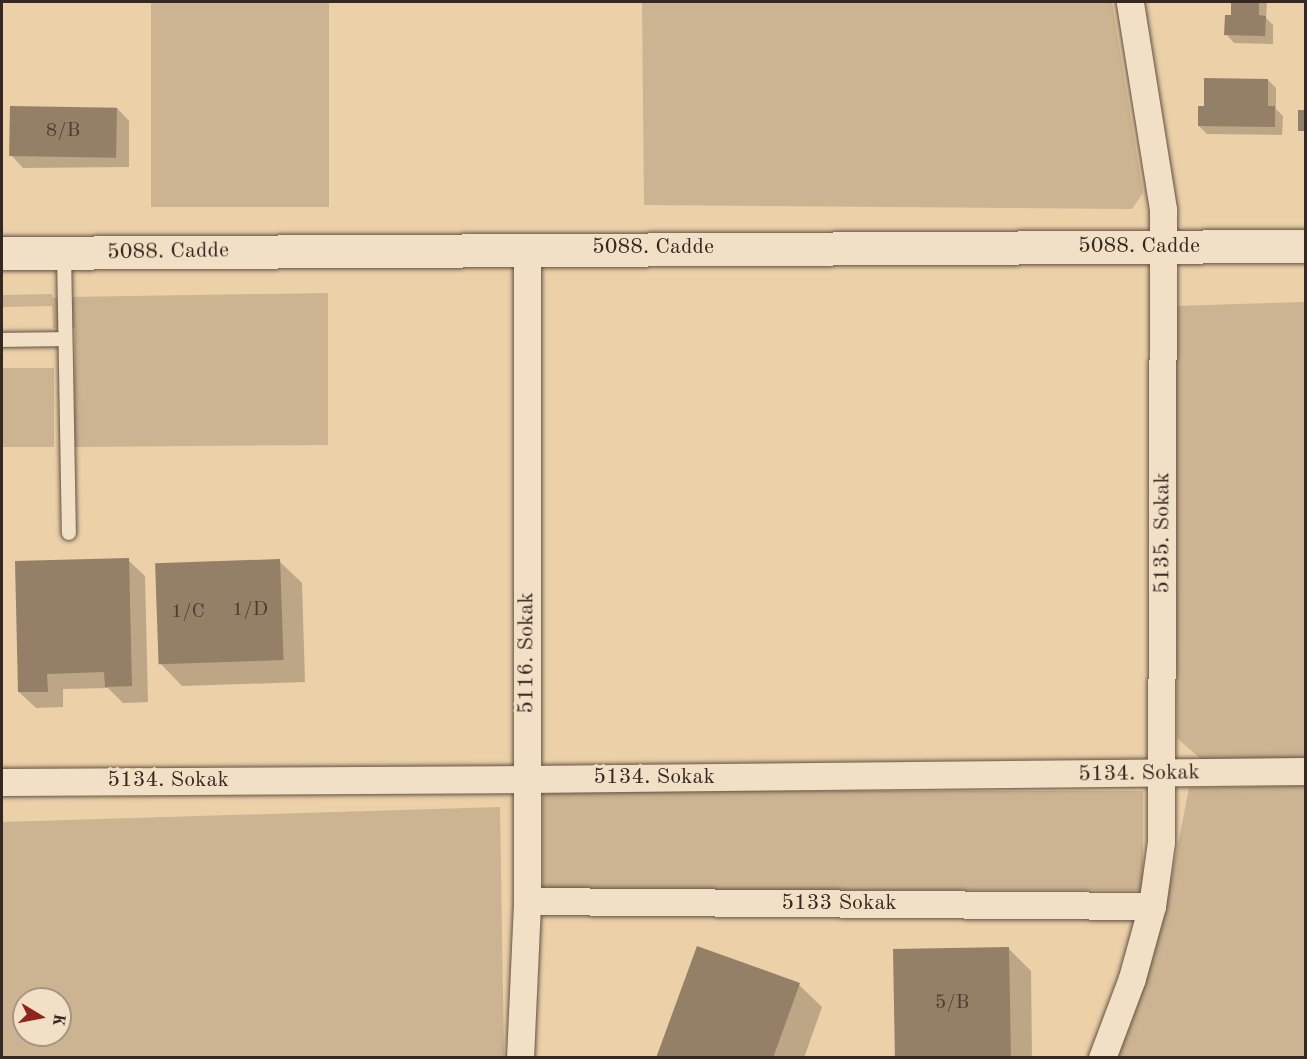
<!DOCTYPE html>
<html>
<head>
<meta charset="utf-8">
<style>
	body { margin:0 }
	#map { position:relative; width:1307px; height:1059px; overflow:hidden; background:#ebd0a8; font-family:"Old Standard TT",serif }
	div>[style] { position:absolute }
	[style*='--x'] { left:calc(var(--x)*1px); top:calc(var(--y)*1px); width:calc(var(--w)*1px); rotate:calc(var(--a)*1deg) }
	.green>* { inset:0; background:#ccb391; transform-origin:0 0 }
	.shadow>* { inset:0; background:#0003 }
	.building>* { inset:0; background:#947f67; transform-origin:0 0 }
	.roads { filter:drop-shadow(0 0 2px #635243) drop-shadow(0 0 2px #635243) }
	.service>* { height:14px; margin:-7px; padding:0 7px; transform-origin:7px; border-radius:7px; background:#f2e0c6 }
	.minor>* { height:27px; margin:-13.5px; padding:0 13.5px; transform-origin:13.5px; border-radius:13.5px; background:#f2e0c6 }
	.tertiary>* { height:33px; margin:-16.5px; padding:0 16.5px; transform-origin:16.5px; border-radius:16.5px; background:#f2e0c6 }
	span { translate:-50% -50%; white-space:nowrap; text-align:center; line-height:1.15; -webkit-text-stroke:6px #f2e0c6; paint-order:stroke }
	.number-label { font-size:20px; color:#4e3e32 }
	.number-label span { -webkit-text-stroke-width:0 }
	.street-label { font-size:22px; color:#362821 }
	.frame { position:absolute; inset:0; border:3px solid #362821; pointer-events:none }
	.north { position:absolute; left:12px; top:987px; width:60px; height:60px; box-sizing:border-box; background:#f2e0c6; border:2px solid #a79684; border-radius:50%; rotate:100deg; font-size:16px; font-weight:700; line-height:24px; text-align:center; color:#362821 }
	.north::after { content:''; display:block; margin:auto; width:21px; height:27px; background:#8f2418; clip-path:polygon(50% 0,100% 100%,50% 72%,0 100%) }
</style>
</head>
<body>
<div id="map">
	<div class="green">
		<i style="left:151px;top:2px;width:178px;height:205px"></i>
		<i style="clip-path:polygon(642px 2px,1112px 2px,1143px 193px,1132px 209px,644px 205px)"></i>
		<i style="clip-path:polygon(328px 293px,328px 445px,74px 447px,75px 328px,69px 328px,70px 297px)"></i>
		<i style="clip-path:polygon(52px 294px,53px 298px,61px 298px,59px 328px,53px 328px,52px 306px,2px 307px,2px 295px)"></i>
		<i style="clip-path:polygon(1305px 302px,1305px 758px,1202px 760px,1177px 738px,1174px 306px)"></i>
		<i style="left:54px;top:368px;width:79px;height:52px;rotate:90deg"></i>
		<i style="clip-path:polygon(1305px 786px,1305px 1057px,1106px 1058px,1164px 915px,1189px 788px)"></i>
		<i style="left:543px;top:791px;width:600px;height:99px"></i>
		<i style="clip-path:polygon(evenodd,500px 807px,504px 1057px,2px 1057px,2px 822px,500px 807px,24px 999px,60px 999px,60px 1035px,24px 1035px,24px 999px)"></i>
	</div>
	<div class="shadow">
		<i style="clip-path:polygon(1233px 2px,1267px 2px,1266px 18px,1273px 25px,1273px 44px,1234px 43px,1226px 34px,1232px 16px)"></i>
		<i style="clip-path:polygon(1268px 80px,1276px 88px,1276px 109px,1283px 116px,1282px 135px,1207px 134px,1199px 126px,1205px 108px)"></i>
		<i style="clip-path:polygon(117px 108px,129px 121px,129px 167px,23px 168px,11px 155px)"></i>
		<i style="clip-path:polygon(128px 560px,145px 576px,148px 702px,123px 703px,108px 688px,63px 689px,63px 707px,36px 708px,19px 692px)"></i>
		<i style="clip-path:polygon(279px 561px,302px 583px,305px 682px,182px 686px,160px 663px)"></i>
		<i style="clip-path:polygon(1008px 948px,1031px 971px,1032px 1058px,896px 1058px)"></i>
		<i style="clip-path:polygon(799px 985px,822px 1007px,804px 1058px,658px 1058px)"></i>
	</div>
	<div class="building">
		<i style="clip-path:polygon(1231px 2px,1259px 2px,1259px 15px,1266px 16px,1265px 36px,1224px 35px,1225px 15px,1231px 15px)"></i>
		<i style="clip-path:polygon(1204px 78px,1268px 79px,1268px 106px,1275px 106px,1275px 127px,1198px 126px,1198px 106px,1204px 106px)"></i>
		<i style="left:10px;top:106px;width:107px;height:50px;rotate:1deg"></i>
		<i style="left:1298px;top:110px;width:8px;height:21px"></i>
		<i style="clip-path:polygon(129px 558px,132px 686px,105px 687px,104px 672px,47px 674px,48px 692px,18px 692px,15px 561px)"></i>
		<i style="left:280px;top:559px;width:101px;height:125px;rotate:88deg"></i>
		<i style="clip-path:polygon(697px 946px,800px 983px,773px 1058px,656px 1058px)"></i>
		<i style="left:1009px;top:947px;width:110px;height:116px;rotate:89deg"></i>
	</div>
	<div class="roads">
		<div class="service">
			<i style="--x:64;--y:253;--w:280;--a:89"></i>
			<i style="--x:2;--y:340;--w:63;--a:-0.9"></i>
		</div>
		<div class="minor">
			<i style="--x:2;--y:782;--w:525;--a:-0.33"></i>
			<i style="--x:527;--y:779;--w:779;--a:-0.59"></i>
			<i style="--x:527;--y:901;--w:625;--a:0.46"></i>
			<i style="--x:520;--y:1058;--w:157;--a:-87.4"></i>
			<i style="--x:527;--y:901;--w:652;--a:-90"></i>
			<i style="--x:1102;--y:1058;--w:85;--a:-69.4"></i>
			<i style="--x:1132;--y:978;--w:75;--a:-74.5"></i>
			<i style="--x:1152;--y:906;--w:65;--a:-82"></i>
			<i style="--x:1161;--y:842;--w:633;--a:-89.82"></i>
			<i style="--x:1163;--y:209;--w:210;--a:-99.1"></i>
		</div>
		<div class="tertiary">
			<i style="--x:2;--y:253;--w:1304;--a:-0.31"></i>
		</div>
	</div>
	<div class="number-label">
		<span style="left:63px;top:131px">8/B</span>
		<span style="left:250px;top:610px">1/D</span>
		<span style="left:188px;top:612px">1/C</span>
		<span style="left:952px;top:1003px">5/B</span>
	</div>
	<div class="street-label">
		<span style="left:1139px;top:247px">5088. Cadde</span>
		<span style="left:653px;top:248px">5088. Cadde</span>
		<span style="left:168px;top:252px;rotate:-1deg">5088. Cadde</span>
		<span style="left:1163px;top:533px;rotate:-90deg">5135. Sokak</span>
		<span style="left:527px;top:653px;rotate:-90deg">5116. Sokak</span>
		<span style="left:1139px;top:774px;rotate:-1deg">5134. Sokak</span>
		<span style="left:654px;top:778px">5134. Sokak</span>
		<span style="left:168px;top:781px">5134. Sokak</span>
		<span style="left:839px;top:904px">5133 Sokak</span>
	</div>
	<div class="frame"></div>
	<div class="north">K</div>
</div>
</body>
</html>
